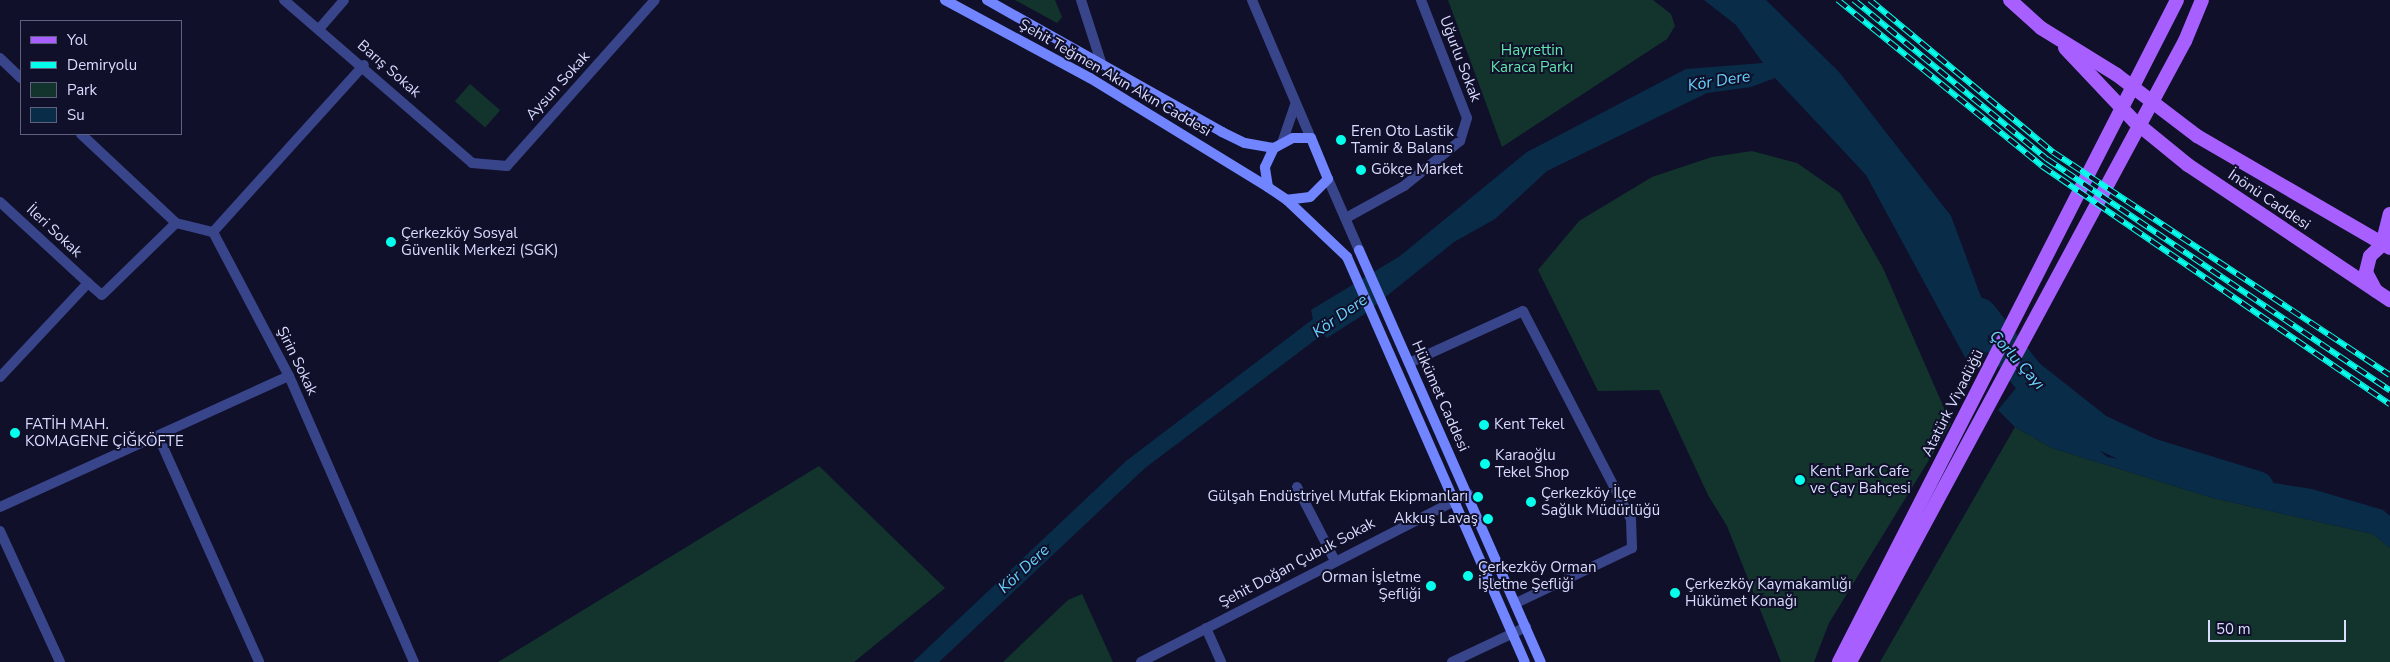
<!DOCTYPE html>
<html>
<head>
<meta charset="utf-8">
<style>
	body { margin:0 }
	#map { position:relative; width:2390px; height:662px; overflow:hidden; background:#10102a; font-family:"Nunito Sans",sans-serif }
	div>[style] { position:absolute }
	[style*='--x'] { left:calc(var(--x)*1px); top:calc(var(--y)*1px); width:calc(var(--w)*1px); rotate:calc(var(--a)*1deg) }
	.green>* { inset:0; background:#12342d; transform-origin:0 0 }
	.water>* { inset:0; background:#092c49 }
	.river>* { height:34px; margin:-17px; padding:0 17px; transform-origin:17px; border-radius:17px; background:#092c49 }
	.minor>* { height:10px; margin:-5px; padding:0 5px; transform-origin:5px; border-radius:5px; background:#39458a }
	.tertiary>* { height:10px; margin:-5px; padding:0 5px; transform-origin:5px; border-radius:5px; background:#39458a }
	.secondary>* { height:10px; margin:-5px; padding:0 5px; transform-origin:5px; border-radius:5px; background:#7085ff }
	.primary>* { height:14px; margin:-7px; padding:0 7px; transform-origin:7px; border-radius:7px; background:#a760ff }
	.rail>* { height:5.5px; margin-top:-2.75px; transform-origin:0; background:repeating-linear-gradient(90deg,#10102a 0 11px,#05ffec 0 22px); box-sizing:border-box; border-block:1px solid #05ffec }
	.dots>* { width:14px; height:14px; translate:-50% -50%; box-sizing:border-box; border:2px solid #10102a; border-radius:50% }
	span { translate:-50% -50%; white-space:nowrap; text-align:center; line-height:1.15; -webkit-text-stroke:4px #10102a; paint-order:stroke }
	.park-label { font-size:15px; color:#60e4ac }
	.street-label { font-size:15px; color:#d9dbff }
	.poi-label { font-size:15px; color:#d9dbff }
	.left { translate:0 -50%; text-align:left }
	.right { translate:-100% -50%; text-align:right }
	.water-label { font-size:16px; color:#67d3ff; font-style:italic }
	.legend { position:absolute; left:20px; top:20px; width:162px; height:115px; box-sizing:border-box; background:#10102a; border:1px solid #60617f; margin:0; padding:6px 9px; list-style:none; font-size:15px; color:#d9dbff }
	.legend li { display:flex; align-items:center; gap:10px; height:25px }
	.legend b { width:25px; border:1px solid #60617f }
	.scale { position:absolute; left:2208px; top:620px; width:138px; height:22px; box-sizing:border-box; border:2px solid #d9dbff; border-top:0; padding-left:6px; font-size:15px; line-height:18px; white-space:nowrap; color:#d9dbff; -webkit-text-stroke:4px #10102a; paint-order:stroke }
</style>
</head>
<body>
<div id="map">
	<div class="green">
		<i style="clip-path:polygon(1015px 0,1055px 0,1062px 17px,1057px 23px)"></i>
		<i style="clip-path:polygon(1448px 0,1653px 0,1671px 14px,1675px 26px,1667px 39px,1502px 147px)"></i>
		<i style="left:470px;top:84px;width:40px;height:23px;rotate:41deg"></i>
		<i style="clip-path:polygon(1752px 151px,1797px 163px,1840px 193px,1883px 268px,1951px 424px,1829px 623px,1814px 662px,1781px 662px,1727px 526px,1708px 495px,1659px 390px,1598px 391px,1538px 270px,1579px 221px,1652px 177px,1712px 157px)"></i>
		<i style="clip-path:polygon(2015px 427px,2052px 448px,2213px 498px,2373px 534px,2390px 548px,2390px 662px,1880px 662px)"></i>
		<i style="clip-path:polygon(819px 466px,945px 588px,854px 662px,498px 662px)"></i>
		<i style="clip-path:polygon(1082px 594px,1113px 662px,1003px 662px,1068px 600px)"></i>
	</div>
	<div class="water">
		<i style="clip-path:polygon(1704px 0,1766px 0,1839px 72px,1951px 216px,1996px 337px,1974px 374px,1866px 175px,1821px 127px,1775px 78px,1751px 87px,1707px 93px,1547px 171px,1495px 219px,1454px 242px,1363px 315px,1327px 338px,1323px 334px,1145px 468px,939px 662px,913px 662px,1126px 461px,1313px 319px,1311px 310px,1400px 256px,1527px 152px,1686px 69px,1763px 63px,1736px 25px)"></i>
		<i style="clip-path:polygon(2021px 382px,2107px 457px,2312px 489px,2383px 510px,2390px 516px,2390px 548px,2373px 534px,2213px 498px,2052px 448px,2015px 427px,1998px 410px)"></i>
	</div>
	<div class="river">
		<i style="--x:1980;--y:315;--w:76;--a:51.9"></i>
		<i style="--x:2027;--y:375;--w:90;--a:38.3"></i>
		<i style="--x:2098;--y:431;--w:57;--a:24.8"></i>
		<i style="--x:2150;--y:455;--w:112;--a:17.1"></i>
	</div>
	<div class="minor">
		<i style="--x:284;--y:0;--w:249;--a:40.9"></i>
		<i style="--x:472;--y:163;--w:35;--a:5"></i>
		<i style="--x:507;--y:166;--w:222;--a:-48.3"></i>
		<i style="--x:1081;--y:0;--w:65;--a:72.1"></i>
		<i style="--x:319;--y:29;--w:38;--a:-49"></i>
		<i style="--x:0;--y:58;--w:29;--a:44"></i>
		<i style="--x:81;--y:134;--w:130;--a:43.1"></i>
		<i style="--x:176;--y:223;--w:38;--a:14"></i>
		<i style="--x:213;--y:232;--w:163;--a:62.2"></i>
		<i style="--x:289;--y:376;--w:312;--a:66.4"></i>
		<i style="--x:0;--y:202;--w:120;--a:42.6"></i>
		<i style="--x:1346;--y:218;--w:66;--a:-28.9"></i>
		<i style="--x:1404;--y:186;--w:72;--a:-38.8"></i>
		<i style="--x:1460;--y:141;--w:24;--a:-73"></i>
		<i style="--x:1467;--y:118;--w:127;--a:-111.3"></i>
		<i style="--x:213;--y:232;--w:225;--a:-47.9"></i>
		<i style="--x:1409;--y:363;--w:125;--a:-24.5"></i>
		<i style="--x:1523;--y:311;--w:234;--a:62.6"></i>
		<i style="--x:1631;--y:519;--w:29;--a:88"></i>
		<i style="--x:1632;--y:548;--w:128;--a:154.6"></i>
		<i style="--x:0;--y:377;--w:129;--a:-46.9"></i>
		<i style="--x:88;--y:283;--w:18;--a:41"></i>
		<i style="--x:102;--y:295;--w:103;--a:-44.2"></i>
		<i style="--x:159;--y:438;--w:245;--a:65.9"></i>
		<i style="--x:1297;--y:487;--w:81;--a:62.8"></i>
		<i style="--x:0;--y:507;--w:317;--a:-24.4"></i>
		<i style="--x:1206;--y:628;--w:37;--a:66"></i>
		<i style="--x:1141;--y:662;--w:368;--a:-27.2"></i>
		<i style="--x:1452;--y:662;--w:82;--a:-25.3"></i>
	</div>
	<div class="tertiary">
		<i style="--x:1252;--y:0;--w:150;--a:66.9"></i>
		<i style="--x:1282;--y:143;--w:40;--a:-71.1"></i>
		<i style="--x:1328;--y:179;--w:77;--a:66.4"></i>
		<i style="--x:0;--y:531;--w:144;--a:65.4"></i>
	</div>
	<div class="secondary">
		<i style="--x:945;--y:0;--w:165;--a:28.3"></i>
		<i style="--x:1090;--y:78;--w:209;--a:31.5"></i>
		<i style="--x:987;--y:0;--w:270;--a:29.3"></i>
		<i style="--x:1222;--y:132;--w:25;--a:26"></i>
		<i style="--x:1245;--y:143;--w:29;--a:10"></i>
		<i style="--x:1293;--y:138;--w:18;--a:0"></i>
		<i style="--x:1311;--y:138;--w:44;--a:67.5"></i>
		<i style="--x:1328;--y:179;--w:25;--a:135"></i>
		<i style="--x:1310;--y:197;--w:23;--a:173"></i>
		<i style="--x:1287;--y:200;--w:23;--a:-146"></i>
		<i style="--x:1268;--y:187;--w:20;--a:-99"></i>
		<i style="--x:1265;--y:167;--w:21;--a:-65"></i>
		<i style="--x:1274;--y:148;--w:21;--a:-28"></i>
		<i style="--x:1287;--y:200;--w:83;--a:43.5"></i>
		<i style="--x:1347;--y:257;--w:442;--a:66.3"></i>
		<i style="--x:1359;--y:250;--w:450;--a:66.2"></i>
	</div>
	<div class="primary">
		<i style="--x:2010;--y:0;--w:42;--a:42.1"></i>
		<i style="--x:2041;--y:28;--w:89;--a:31.7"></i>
		<i style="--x:2117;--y:75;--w:101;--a:37.3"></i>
		<i style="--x:2197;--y:136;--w:223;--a:30.1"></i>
		<i style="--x:2065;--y:48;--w:100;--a:46.6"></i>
		<i style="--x:2134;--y:121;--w:70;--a:39.2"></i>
		<i style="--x:2188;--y:165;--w:243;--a:33.8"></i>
		<i style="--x:2376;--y:291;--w:21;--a:-118"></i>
		<i style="--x:2366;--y:272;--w:16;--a:-76"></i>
		<i style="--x:2370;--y:256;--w:16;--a:-43"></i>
		<i style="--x:2382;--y:245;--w:32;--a:-76"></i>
		<i style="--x:1839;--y:662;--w:743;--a:-62.95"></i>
		<i style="--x:1850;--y:662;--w:706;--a:-61.66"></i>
		<i style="--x:2185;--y:41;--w:44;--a:-67.5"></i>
	</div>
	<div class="rail">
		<i style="--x:1838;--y:0;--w:263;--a:39.1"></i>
		<i style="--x:2042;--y:166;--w:422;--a:34.4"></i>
		<i style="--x:1854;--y:0;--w:250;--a:39.5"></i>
		<i style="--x:2047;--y:159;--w:414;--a:34"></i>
		<i style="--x:1870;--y:0;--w:238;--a:39.7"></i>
		<i style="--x:2053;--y:152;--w:404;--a:33.5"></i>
	</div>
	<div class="dots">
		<i style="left:1341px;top:140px;background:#05ffec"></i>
		<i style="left:1361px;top:170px;background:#05ffec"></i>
		<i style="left:391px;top:242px;background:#05ffec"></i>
		<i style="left:1484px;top:425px;background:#05ffec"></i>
		<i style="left:15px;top:433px;background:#05ffec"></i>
		<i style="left:1485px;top:464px;background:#05ffec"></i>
		<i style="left:1800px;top:480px;background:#05ffec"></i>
		<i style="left:1478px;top:497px;background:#05ffec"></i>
		<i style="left:1531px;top:502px;background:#05ffec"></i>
		<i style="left:1488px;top:519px;background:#05ffec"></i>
		<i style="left:1468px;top:576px;background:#05ffec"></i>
		<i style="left:1431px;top:586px;background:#05ffec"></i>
		<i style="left:1675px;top:593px;background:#05ffec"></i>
	</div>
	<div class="park-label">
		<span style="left:1532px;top:59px">Hayrettin<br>Karaca Parkı</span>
	</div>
	<div class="street-label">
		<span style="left:1460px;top:59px;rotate:69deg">Uğurlu Sokak</span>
		<span style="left:389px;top:69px;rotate:41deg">Barış Sokak</span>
		<span style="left:1115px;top:78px;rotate:30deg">Şehit Teğmen Akın Akın Caddesi</span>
		<span style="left:558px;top:86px;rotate:-48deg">Aysun Sokak</span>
		<span style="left:2269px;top:200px;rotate:34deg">İnönü Caddesi</span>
		<span style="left:54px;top:231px;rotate:43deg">İleri Sokak</span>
		<span style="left:297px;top:361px;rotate:64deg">Şirin Sokak</span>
		<span style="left:1440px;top:396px;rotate:66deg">Hükümet Caddesi</span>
		<span style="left:1953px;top:403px;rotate:-63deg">Atatürk Viyadüğü</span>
		<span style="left:1297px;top:563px;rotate:-28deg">Şehit Doğan Çubuk Sokak</span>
	</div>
	<div class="poi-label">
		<span class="left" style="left:1351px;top:140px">Eren Oto Lastik<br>Tamir &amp; Balans</span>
		<span class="left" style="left:1371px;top:170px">Gökçe Market</span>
		<span class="left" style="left:401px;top:242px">Çerkezköy Sosyal<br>Güvenlik Merkezi (SGK)</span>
		<span class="left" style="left:25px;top:433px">FATİH MAH.<br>KOMAGENE ÇİĞKÖFTE</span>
		<span class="left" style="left:1494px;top:425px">Kent Tekel</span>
		<span class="left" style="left:1495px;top:464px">Karaoğlu<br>Tekel Shop</span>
		<span class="left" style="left:1810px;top:480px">Kent Park Cafe<br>ve Çay Bahçesi</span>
		<span class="left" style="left:1541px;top:502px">Çerkezköy İlçe<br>Sağlık Müdürlüğü</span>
		<span class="right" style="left:1468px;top:497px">Gülşah Endüstriyel Mutfak Ekipmanları</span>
		<span class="right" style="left:1478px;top:519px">Akkuş Lavaş</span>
		<span class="left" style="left:1478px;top:576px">Çerkezköy Orman<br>İşletme Şefliği</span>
		<span class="right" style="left:1421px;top:586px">Orman İşletme<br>Şefliği</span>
		<span class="left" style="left:1685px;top:593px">Çerkezköy Kaymakamlığı<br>Hükümet Konağı</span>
	</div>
	<div class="water-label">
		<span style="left:1719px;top:81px;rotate:-9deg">Kör Dere</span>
		<span style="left:1340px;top:316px;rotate:-35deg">Kör Dere</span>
		<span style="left:2017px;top:360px;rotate:48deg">Çorlu Çayı</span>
		<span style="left:1024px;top:569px;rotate:-43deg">Kör Dere</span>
	</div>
	<ul class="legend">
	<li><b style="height:6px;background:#a760ff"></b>Yol</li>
	<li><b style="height:6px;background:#05ffec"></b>Demiryolu</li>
	<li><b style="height:14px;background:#12342d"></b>Park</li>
	<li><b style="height:14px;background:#092c49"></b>Su</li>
	</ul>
	<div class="scale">50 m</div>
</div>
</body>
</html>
